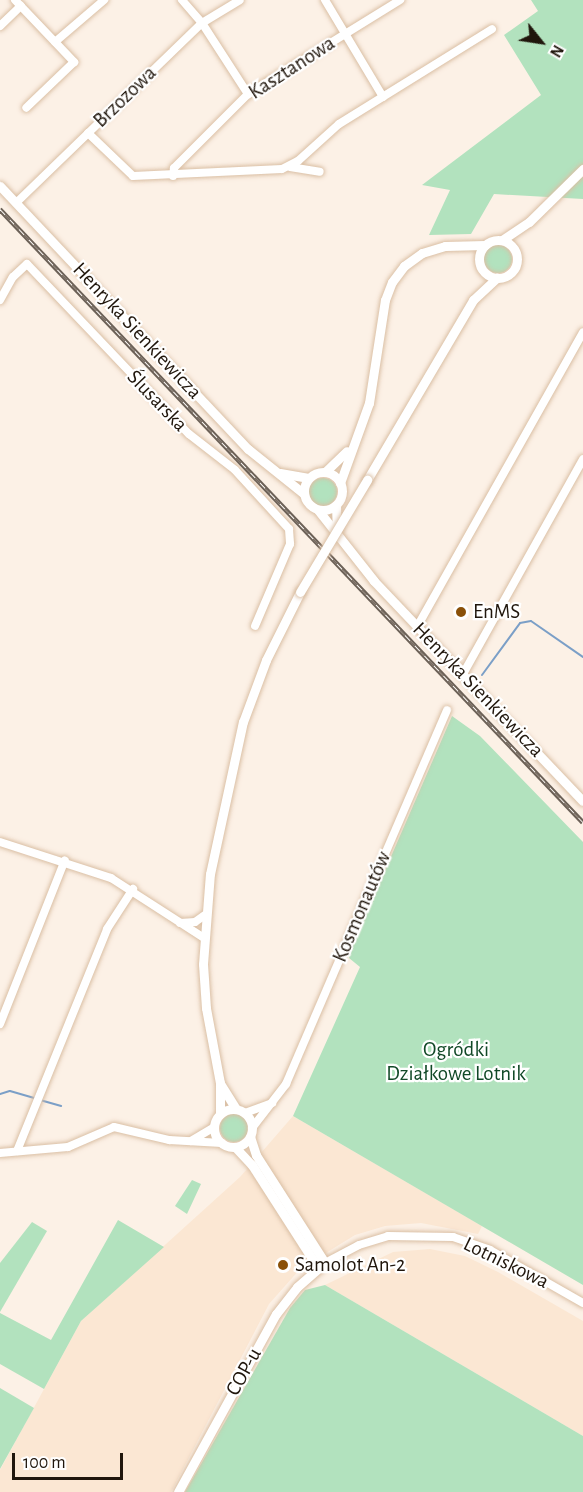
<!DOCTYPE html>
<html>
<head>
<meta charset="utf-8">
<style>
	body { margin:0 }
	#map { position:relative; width:583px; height:1492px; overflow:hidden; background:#fcf1e6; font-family:"Alegreya Sans",sans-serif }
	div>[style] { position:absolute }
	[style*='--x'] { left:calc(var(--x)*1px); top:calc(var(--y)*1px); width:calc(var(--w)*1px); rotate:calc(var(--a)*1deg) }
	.built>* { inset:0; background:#fbe7d3 }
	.green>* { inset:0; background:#b2e2be }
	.round { border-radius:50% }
	.stream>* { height:2px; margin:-1px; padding:0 1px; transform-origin:1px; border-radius:1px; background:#7b9fc7 }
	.roads { filter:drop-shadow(0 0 2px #dabfa4) drop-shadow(0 0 2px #dabfa4) }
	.minor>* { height:8px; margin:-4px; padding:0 4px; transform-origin:4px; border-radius:4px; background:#fff }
	.major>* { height:9px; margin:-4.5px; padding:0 4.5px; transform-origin:4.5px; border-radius:4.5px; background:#fff }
	.major>.ring { margin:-4.5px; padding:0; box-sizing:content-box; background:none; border:9px solid #fff; border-radius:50% }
	.rail>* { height:4.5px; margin-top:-2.25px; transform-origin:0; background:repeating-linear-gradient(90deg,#fff 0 7px,#6c6157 0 14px); box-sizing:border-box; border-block:2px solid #6c6157 }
	.bridges { filter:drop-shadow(0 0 2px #dabfa4) drop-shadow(0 0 2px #dabfa4) }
	.major-bridge>* { height:9px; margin:-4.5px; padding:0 4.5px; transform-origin:4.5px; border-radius:4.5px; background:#fff }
	.dots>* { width:16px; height:16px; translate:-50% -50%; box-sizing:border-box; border:3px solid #fff; border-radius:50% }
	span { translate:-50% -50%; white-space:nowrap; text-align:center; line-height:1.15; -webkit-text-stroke:4.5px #fff; paint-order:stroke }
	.street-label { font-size:21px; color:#20160c }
	.poi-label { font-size:21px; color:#20160c }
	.left { translate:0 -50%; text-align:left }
	.park-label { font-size:21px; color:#114927 }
	.north { position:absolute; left:511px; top:12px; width:60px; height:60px; -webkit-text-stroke:4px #fff; paint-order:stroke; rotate:120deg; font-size:16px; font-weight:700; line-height:24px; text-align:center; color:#20160c }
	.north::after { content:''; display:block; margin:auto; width:21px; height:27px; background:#20160c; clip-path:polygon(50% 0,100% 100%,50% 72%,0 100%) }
	.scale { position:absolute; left:12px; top:1453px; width:111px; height:27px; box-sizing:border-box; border:3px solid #20160c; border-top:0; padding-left:8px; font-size:18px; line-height:21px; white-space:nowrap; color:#20160c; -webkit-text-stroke:4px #fff; paint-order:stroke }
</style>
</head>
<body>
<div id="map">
	<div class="built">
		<i style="clip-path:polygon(293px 1116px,482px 1226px,478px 1234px,421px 1223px,385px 1226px,355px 1235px,300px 1269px,269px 1304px,171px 1492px,0 1492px,0 1470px,81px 1321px,240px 1177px)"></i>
		<i style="clip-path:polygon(430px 1249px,465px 1256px,498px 1272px,583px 1321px,583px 1436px,325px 1285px,393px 1252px)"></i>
	</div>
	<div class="green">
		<i style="clip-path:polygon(531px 0,583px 0,583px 199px,494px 194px,471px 234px,429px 235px,450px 190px,422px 185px,541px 95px,504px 35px,538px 11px)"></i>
		<i class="round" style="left:484px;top:245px;width:28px;height:28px"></i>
		<i class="round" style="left:309px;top:478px;width:28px;height:28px"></i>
		<i style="clip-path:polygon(452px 716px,480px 736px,583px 842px,583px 1285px,293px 1116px,360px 967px,349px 958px,350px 951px)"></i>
		<i class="round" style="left:220px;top:1114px;width:28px;height:28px"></i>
		<i style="clip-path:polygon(192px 1180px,201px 1184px,187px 1214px,175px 1206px)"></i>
		<i style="clip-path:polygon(118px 1220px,164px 1247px,81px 1321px,44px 1389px,0 1364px,0 1313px,51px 1340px)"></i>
		<i style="clip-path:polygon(32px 1222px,47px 1231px,0 1312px,0 1263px)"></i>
		<i style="clip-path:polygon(325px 1285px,583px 1436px,583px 1492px,185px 1492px,290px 1308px,305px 1290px)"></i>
		<i style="clip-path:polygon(0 1388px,34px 1408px,0 1469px)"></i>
	</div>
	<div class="stream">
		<i style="--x:482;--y:675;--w:64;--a:-53.8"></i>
		<i style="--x:520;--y:623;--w:11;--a:-10"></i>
		<i style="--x:531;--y:621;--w:63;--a:34.7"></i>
		<i style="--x:0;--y:1094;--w:10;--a:-17"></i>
		<i style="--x:10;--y:1091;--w:26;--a:16"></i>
		<i style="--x:40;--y:1100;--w:22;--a:16"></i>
	</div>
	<div class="roads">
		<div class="minor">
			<i style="--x:15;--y:0;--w:86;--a:46.4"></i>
			<i style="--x:74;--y:62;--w:66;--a:136.2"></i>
			<i style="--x:182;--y:0;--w:30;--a:49"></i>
			<i style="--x:202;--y:23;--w:85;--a:57.1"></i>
			<i style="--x:325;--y:0;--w:113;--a:59.1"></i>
			<i style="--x:0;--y:26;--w:29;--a:-44"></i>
			<i style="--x:55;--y:42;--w:65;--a:-40.6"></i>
			<i style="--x:88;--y:133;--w:62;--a:43.7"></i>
			<i style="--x:133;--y:176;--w:149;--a:-2.7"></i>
			<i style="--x:282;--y:169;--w:18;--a:-27"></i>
			<i style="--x:298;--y:161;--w:55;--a:-42.1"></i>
			<i style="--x:339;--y:124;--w:180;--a:-31.8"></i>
			<i style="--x:290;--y:167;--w:30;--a:9"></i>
			<i style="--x:173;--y:176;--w:8;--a:-83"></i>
			<i style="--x:174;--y:168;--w:105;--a:-45"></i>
			<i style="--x:248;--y:94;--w:179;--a:-31.7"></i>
			<i style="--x:16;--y:203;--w:259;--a:-44.1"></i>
			<i style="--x:202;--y:23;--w:44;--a:-31.2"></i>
			<i style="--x:0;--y:300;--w:26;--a:-61"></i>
			<i style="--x:13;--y:277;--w:19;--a:-43"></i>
			<i style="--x:27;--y:264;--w:235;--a:46.4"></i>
			<i style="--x:189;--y:434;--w:58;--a:38"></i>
			<i style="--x:235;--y:470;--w:80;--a:47.5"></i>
			<i style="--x:289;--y:529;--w:15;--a:86"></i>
			<i style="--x:290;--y:544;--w:89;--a:113.1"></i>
			<i style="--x:417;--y:627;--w:338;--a:-60.6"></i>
			<i style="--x:463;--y:674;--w:246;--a:-60.8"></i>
			<i style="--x:0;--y:842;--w:117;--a:18"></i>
			<i style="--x:111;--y:878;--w:111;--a:32.8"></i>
			<i style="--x:180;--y:923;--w:15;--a:-4"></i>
			<i style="--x:195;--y:922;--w:12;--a:-35"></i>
			<i style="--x:0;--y:1024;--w:176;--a:-68.4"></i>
			<i style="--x:245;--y:1113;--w:29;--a:-20"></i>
			<i style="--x:252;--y:1128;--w:56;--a:-52.3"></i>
			<i style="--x:286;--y:1084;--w:407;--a:-66.7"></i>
			<i style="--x:191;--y:1141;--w:27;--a:-31"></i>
			<i style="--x:17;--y:1151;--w:240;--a:-67.9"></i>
			<i style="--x:107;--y:929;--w:48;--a:-57"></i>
			<i style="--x:0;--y:1153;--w:68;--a:-5"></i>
			<i style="--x:68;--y:1147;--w:50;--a:-23.5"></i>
			<i style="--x:114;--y:1127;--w:57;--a:13.3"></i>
			<i style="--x:169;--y:1140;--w:53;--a:3.2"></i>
			<i style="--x:325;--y:1263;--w:38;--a:-28"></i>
			<i style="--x:359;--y:1245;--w:30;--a:-17"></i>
			<i style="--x:388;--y:1236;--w:65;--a:0.9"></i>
			<i style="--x:453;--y:1237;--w:39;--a:19"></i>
			<i style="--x:490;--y:1250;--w:107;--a:29.7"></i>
		</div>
		<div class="major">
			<i style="--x:0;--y:186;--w:361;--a:46.7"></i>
			<i style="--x:248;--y:449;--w:72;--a:38.8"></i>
			<i style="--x:502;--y:240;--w:32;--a:-34"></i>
			<i style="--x:529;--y:222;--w:76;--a:-44.5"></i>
			<i class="ring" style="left:479px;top:240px;width:29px;height:29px"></i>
			<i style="--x:325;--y:472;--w:30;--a:-44"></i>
			<i class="ring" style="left:304px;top:472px;width:29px;height:29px"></i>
			<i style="--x:280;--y:473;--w:29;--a:10"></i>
			<i style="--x:367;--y:480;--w:209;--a:-59.5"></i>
			<i style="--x:473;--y:300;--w:33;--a:-43"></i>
			<i style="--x:340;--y:483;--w:85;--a:-70.1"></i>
			<i style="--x:369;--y:403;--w:104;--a:-81.2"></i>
			<i style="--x:385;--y:300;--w:19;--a:-69"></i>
			<i style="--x:392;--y:282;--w:20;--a:-53"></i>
			<i style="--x:404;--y:266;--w:22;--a:-36"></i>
			<i style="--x:422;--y:253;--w:24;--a:-17"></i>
			<i style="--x:445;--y:246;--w:40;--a:-1.4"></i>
			<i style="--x:336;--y:505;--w:28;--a:88"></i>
			<i style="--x:318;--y:510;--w:90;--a:51.7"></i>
			<i style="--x:374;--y:581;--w:303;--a:46.5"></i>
			<i style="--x:221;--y:1085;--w:28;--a:58"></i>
			<i class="ring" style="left:214px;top:1109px;width:29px;height:29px"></i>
			<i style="--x:220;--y:1114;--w:31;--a:-90"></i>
			<i style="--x:220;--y:1083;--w:76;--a:-100.6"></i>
			<i style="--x:206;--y:1008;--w:44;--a:-93.9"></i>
			<i style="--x:203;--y:964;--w:90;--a:-85.6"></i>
			<i style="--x:210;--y:874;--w:156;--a:-77.8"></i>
			<i style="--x:243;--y:722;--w:66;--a:-69.6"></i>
			<i style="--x:266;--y:660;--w:76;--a:-63.4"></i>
			<i style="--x:235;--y:1147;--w:25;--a:47"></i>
			<i style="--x:252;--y:1165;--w:122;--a:57.3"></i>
			<i style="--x:178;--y:1492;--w:203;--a:-61.2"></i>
			<i style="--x:276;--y:1314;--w:34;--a:-52"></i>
			<i style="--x:297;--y:1287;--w:37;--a:-41"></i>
			<i style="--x:325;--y:1263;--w:128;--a:-122.6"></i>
			<i style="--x:256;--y:1155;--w:19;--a:-108"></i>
		</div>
	</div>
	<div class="rail">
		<i style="--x:0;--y:209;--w:846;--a:46.44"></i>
	</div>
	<div class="bridges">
		<div class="major-bridge">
			<i style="--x:300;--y:592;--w:131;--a:-59.1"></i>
		</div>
	</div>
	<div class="dots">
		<i style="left:461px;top:612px;background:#8a5008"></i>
		<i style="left:283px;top:1265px;background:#8a5008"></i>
	</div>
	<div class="street-label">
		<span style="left:292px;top:68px;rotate:-33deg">Kasztanowa</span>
		<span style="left:125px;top:97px;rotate:-44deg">Brzozowa</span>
		<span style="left:137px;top:331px;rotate:47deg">Henryka Sienkiewicza</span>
		<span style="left:157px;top:401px;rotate:46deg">Ślusarska</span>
		<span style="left:478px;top:690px;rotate:46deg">Henryka Sienkiewicza</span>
		<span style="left:362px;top:907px;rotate:-67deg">Kosmonautów</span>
		<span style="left:506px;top:1263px;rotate:26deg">Lotniskowa</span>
		<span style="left:244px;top:1372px;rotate:-61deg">COP-u</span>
	</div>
	<div class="poi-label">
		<span class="left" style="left:473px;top:612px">EnMS</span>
		<span class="left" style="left:295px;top:1265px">Samolot An-2</span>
	</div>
	<div class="park-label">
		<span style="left:456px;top:1062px">Ogródki<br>Działkowe Lotnik</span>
	</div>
	<div class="north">N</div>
	<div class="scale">100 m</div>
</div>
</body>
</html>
